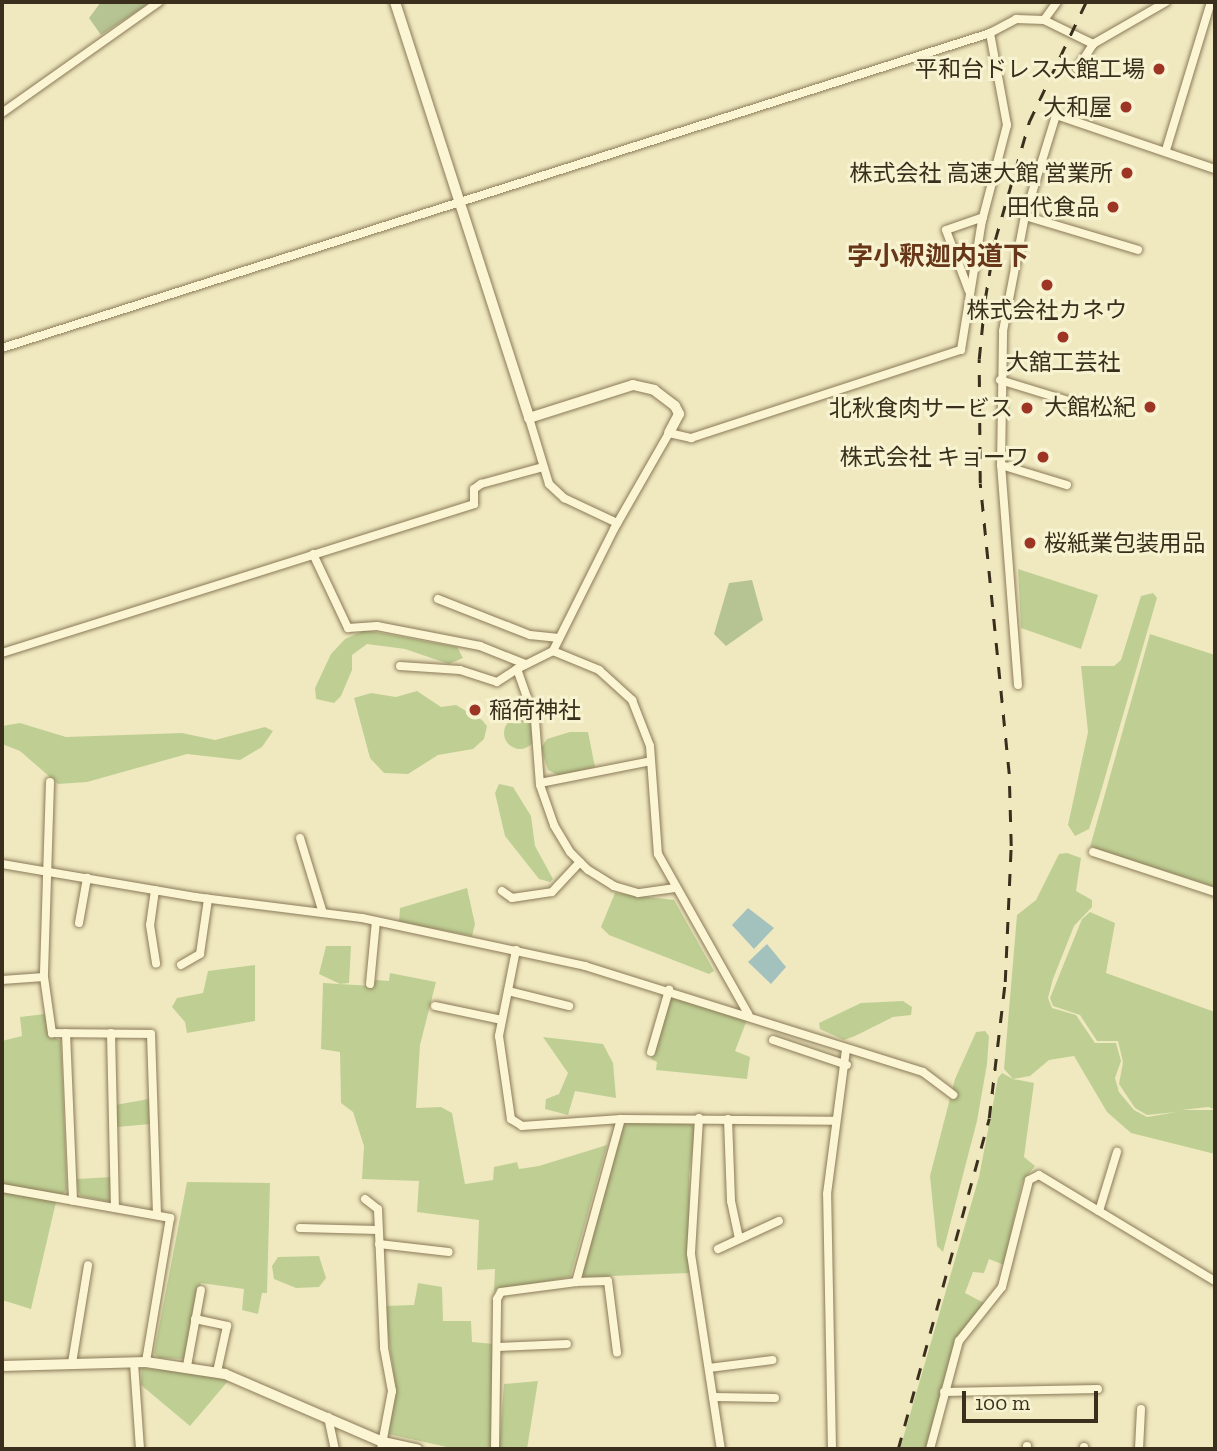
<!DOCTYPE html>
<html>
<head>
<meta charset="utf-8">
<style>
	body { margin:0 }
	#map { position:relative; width:1217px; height:1451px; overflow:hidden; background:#f0e9c0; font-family:"Zilla Slab","Noto Sans JP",serif }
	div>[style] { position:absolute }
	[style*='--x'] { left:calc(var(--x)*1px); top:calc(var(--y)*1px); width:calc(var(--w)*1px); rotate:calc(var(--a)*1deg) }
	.green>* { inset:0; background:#bfcf94 }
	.round { border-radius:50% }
	.cemetery>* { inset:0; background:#b6c393 }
	.water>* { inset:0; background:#a3c2be }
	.roads { filter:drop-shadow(0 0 2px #8a7a57) drop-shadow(0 0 2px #8a7a57) }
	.street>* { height:8px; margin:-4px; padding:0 4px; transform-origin:4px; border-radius:4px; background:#fbf5d4 }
	.secondary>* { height:10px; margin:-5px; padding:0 5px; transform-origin:5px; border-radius:5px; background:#fbf5d4 }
	.rail>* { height:2.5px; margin-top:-1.25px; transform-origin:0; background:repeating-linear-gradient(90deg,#392f1c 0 12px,transparent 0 24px) }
	.dots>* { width:19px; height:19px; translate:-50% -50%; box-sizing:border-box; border:4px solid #f7f2d0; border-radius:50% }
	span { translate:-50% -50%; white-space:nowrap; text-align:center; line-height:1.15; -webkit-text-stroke:6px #f7f2d0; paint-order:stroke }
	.poi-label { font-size:23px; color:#392f1c }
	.right { translate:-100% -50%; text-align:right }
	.left { translate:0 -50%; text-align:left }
	.quarter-label { font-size:26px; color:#683619; font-weight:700 }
	.frame { position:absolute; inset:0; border:4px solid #392f1c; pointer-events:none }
	.scale { position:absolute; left:962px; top:1391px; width:136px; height:32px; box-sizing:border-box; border:4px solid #392f1c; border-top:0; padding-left:9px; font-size:21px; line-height:24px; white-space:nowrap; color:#392f1c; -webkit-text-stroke:5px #f7f2d0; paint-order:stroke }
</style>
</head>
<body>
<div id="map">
	<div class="green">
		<i style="clip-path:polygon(1018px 569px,1098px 595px,1081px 649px,1021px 628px)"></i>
		<i style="clip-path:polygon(1153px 593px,1157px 598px,1099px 798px,1089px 829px,1075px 836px,1068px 825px,1088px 732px,1081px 666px,1114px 666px,1121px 660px,1141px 596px)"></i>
		<i style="clip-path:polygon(365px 630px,457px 647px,463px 658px,449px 664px,405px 649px,367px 644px,352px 655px,352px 670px,341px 696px,334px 703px,316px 699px,315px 688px,331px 654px,345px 639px)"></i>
		<i style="clip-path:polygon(1150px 634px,1215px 655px,1215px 887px,1090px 847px)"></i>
		<i style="clip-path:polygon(417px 691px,441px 707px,456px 705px,482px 720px,487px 726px,484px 739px,473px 749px,438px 755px,408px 774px,384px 773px,370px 758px,354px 698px,371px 693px,396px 697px)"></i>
		<i class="round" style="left:504px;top:717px;width:32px;height:32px"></i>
		<i style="clip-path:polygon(20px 723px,66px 737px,182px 733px,215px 740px,265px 727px,273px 731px,262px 747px,240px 760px,187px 754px,87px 782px,58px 784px,20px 751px,2px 744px,2px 726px)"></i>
		<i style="clip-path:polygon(570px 732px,588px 732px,595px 767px,560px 776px,548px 770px,541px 748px,547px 739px)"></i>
		<i style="clip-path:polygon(499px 784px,513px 787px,531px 816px,535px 846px,553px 879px,550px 882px,539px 879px,505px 836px,495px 793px)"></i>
		<i style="clip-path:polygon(1067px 853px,1081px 858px,1076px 891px,1092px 900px,1092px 907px,1074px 926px,1053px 979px,1048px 998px,1052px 1008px,1076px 1015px,1095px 1043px,1116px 1043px,1121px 1061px,1115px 1078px,1119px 1092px,1134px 1110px,1147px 1117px,1177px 1112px,1147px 1115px,1135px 1108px,1119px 1084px,1123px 1062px,1118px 1041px,1097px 1041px,1080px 1015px,1053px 1006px,1050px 998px,1082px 919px,1090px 912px,1115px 923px,1106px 973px,1215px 1012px,1215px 1109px,1208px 1107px,1182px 1110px,1215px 1110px,1215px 1154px,1131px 1133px,1107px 1112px,1074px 1056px,1049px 1060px,1030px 1076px,1013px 1079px,1034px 1083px,1024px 1157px,1035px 1166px,1022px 1182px,1004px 1265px,989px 1259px,984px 1273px,973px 1272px,965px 1293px,984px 1303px,955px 1344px,930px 1442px,926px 1449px,900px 1449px,979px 1177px,998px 1078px,1002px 1073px,1013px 1079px,1004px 1069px,1017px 915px,1036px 900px,1059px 854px)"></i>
		<i style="clip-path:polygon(467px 888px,475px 924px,472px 936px,399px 922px,400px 908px)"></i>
		<i style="clip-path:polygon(615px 893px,674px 900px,714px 971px,709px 974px,609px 935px,601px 927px)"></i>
		<i style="clip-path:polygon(326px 946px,351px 946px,349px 983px,340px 984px,319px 974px)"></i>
		<i style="clip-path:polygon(255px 965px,255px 1021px,187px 1033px,185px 1022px,172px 1007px,177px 998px,203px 993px,208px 971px)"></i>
		<i style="clip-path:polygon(390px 973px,436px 982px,420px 1045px,416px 1108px,441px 1107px,452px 1113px,465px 1184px,493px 1180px,494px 1167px,517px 1162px,519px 1169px,539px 1166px,607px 1145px,570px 1277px,494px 1291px,495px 1269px,477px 1270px,479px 1220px,417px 1212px,419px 1181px,362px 1179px,364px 1146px,353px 1112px,341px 1103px,340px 1052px,321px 1049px,323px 983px,372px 986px,376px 980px,389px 981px)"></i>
		<i style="clip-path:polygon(670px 996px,747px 1020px,735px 1051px,750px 1057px,747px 1079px,656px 1070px,657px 1062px,651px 1059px)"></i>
		<i style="clip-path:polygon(903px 1001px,912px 1007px,911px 1015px,893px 1017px,855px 1036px,844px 1040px,820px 1029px,819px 1023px,861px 1003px)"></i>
		<i style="clip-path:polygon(45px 1014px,48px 1034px,61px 1041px,67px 1190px,62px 1195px,2px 1185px,2px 1041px,22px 1036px,20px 1017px)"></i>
		<i style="clip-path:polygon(985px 1031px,989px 1036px,987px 1064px,977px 1121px,943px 1252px,937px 1246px,930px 1176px,955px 1079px,976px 1032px)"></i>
		<i style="clip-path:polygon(543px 1037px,603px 1044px,613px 1063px,616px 1098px,575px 1091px,568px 1115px,545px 1109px,546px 1099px,559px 1094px,568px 1073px)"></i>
		<i style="clip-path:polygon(149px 1099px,150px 1124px,117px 1127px,115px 1105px)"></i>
		<i style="clip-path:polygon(630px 1122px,689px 1122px,696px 1129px,689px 1173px,690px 1273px,585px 1277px,581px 1272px,621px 1128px)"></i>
		<i style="clip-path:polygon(112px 1177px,110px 1202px,81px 1196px,78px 1191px,77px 1179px)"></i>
		<i style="clip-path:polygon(187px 1182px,270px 1183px,267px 1293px,262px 1293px,258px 1314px,242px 1310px,244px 1289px,201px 1283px,186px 1359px,158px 1358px,154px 1353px)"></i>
		<i style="clip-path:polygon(2px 1192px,56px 1202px,31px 1309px,2px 1300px)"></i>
		<i style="clip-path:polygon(319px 1256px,326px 1278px,319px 1287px,296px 1288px,274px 1279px,272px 1266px,278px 1257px)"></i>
		<i style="clip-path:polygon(418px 1283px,442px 1287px,443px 1321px,471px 1321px,472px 1342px,494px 1344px,492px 1449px,456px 1449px,388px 1434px,396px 1390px,384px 1306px,414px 1305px)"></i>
		<i style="clip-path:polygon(142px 1368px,203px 1373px,228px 1381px,190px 1426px,141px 1385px)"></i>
		<i style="clip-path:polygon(538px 1381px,527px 1449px,499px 1449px,504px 1384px)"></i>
	</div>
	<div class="cemetery">
		<i style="clip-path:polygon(101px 2px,151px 2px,101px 35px,89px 18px)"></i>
		<i style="clip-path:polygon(752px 580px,763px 620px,726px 646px,714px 634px,729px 583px)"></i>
	</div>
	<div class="water">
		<i style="clip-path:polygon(748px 908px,774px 928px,754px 949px,732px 925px)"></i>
		<i style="clip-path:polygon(767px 944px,786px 967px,771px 984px,748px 962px)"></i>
	</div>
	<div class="roads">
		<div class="street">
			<i style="--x:1044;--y:20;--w:22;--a:-54"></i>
			<i style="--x:1077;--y:69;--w:30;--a:-57"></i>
			<i style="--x:1093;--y:44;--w:84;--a:-29.9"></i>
			<i style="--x:2;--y:113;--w:192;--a:-35.3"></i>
			<i style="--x:1166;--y:150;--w:155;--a:-73.1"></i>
			<i style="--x:1025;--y:216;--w:118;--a:16.7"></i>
			<i style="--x:969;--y:291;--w:65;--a:-110.7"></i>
			<i style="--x:946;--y:230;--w:39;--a:-19"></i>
			<i style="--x:2;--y:348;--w:1037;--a:-17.68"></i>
			<i style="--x:990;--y:33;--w:30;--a:-28"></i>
			<i style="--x:1016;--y:19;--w:28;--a:2"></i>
			<i style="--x:1044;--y:20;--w:55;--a:26.1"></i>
			<i style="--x:1000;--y:380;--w:95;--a:17.1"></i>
			<i style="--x:529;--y:418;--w:69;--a:73.1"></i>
			<i style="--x:549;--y:484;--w:21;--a:43"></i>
			<i style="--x:564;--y:498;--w:59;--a:25.3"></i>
			<i style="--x:1001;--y:465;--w:69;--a:16.9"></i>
			<i style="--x:313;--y:554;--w:82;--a:64.7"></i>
			<i style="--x:348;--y:628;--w:29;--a:-4"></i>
			<i style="--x:377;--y:626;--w:105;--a:11"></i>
			<i style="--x:480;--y:646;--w:48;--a:21.8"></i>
			<i style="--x:438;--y:599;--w:99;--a:21.4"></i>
			<i style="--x:530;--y:635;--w:29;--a:6"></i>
			<i style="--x:553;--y:651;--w:50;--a:22.4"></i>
			<i style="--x:599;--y:670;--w:45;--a:42.3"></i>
			<i style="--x:632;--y:700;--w:49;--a:68.6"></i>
			<i style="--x:650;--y:746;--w:108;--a:85.8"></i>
			<i style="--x:658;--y:854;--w:184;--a:60.6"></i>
			<i style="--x:2;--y:653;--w:495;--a:-17.5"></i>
			<i style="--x:474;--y:504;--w:15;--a:-90"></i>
			<i style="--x:474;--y:489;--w:9;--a:-36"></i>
			<i style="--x:481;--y:484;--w:64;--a:-15.3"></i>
			<i style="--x:400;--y:666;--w:60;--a:3.8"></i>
			<i style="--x:460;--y:670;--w:39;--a:18"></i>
			<i style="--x:497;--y:682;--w:24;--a:-33"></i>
			<i style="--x:1018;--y:685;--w:221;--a:-94.4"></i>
			<i style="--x:1001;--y:465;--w:134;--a:-89.1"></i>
			<i style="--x:1003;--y:331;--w:117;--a:-79.2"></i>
			<i style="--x:1025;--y:216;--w:106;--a:-72.9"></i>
			<i style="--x:1056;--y:115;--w:168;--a:18.8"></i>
			<i style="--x:50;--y:782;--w:195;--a:91.8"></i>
			<i style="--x:44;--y:977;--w:57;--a:81.9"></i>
			<i style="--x:52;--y:1033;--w:99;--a:0.6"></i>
			<i style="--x:151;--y:1034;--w:181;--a:88.1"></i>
			<i style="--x:540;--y:783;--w:113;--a:-11.2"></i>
			<i style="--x:300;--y:838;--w:78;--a:73"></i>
			<i style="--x:1093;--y:852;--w:128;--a:18.2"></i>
			<i style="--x:2;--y:864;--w:196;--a:9.7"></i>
			<i style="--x:195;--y:897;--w:168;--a:7.2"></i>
			<i style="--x:362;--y:918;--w:228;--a:12.1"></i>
			<i style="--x:585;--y:966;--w:354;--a:17.4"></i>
			<i style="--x:923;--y:1072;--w:38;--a:37"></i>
			<i style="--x:675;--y:888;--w:37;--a:172"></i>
			<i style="--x:638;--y:893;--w:25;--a:-164"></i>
			<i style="--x:614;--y:886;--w:31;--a:-148"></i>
			<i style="--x:588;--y:870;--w:25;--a:-135"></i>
			<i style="--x:570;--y:852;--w:31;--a:-121"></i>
			<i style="--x:554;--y:825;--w:42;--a:-109.3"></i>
			<i style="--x:540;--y:785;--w:65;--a:-94.4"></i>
			<i style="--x:535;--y:720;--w:54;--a:-109.4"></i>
			<i style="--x:517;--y:669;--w:40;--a:-26.6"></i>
			<i style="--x:553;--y:651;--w:136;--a:-63.4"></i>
			<i style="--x:614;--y:529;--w:111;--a:-60.2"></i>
			<i style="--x:669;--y:433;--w:23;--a:13"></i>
			<i style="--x:691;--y:438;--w:284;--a:-18.1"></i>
			<i style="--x:961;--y:350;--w:131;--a:-80.8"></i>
			<i style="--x:982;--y:221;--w:99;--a:-75.4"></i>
			<i style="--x:1007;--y:125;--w:94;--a:-100.5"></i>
			<i style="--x:155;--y:890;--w:35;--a:98"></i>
			<i style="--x:150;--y:925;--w:39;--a:81"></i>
			<i style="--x:502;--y:891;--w:12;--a:35"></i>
			<i style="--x:512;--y:898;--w:40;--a:-8.5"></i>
			<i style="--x:552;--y:892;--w:41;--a:-47"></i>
			<i style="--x:79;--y:923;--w:46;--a:-79.9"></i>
			<i style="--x:516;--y:950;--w:88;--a:101.2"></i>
			<i style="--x:499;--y:1036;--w:84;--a:81.8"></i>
			<i style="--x:511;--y:1119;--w:13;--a:32"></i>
			<i style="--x:522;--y:1126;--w:99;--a:-4"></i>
			<i style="--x:621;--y:1119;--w:213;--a:0.5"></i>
			<i style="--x:181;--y:965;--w:22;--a:-30"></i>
			<i style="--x:200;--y:954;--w:56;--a:-81.7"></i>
			<i style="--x:2;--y:980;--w:42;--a:-4.1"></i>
			<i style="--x:370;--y:984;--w:63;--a:-84.6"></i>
			<i style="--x:508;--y:991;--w:63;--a:13.8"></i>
			<i style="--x:435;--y:1006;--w:68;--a:11.8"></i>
			<i style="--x:66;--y:1033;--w:168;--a:87.6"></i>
			<i style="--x:111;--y:1033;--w:175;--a:88.7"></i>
			<i style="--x:773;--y:1040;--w:78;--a:18.7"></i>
			<i style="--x:651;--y:1052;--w:65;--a:-73.8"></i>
			<i style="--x:699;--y:1118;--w:136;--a:93.4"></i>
			<i style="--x:691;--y:1254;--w:197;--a:81.3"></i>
			<i style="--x:728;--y:1119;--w:82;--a:87.9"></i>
			<i style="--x:731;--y:1201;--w:38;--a:78"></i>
			<i style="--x:2;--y:1188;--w:171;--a:10.1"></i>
			<i style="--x:170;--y:1218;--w:146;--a:99.5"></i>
			<i style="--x:365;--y:1199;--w:16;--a:38"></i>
			<i style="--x:378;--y:1209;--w:139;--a:87.5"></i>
			<i style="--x:384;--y:1348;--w:44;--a:79.5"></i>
			<i style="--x:392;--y:1391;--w:59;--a:100.7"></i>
			<i style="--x:1099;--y:1211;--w:62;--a:-73"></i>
			<i style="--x:300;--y:1228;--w:78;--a:1.5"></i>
			<i style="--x:379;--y:1244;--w:70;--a:6.5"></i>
			<i style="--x:718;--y:1249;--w:67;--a:-24.7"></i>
			<i style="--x:576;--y:1282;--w:32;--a:-2"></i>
			<i style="--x:608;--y:1281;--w:72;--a:82.8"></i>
			<i style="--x:195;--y:1319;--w:33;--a:12"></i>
			<i style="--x:227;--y:1326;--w:47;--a:102.3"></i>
			<i style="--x:498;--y:1347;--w:69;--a:-2.5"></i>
			<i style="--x:72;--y:1363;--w:99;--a:-80.7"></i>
			<i style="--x:134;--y:1363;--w:86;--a:86"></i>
			<i style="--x:187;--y:1366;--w:77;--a:-79.6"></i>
			<i style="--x:709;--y:1368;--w:64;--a:-7.2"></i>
			<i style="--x:944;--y:1392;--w:154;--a:-1.1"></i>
			<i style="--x:713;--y:1397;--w:62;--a:0.9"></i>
			<i style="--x:328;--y:1417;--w:33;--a:78"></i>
			<i style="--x:495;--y:1449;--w:150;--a:-89.2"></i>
			<i style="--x:497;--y:1299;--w:8;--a:-60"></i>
			<i style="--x:501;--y:1292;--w:76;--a:-7.6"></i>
			<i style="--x:576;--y:1282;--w:169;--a:-74.6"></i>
			<i style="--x:832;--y:1449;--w:255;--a:-91.1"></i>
			<i style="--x:827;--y:1194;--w:145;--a:-82.5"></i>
			<i style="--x:930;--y:1449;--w:112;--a:-75"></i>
			<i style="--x:959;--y:1341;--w:69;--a:-51.5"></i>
			<i style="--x:1002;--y:1287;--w:110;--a:-75.8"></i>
			<i style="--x:1029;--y:1180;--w:11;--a:-27"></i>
			<i style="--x:1039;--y:1175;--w:205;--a:31.1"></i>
			<i style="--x:1027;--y:1449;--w:3;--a:-90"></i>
			<i style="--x:1084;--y:1449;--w:2;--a:-90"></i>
			<i style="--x:1139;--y:1449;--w:40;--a:-87.1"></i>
		</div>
		<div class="secondary">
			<i style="--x:395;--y:2;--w:437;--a:72.1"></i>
			<i style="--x:529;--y:418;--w:109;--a:-17.6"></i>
			<i style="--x:633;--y:385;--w:22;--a:13"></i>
			<i style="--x:654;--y:390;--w:26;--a:37"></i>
			<i style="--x:675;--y:406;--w:9;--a:63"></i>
			<i style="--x:679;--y:414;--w:21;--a:118"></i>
			<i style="--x:2;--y:1366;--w:144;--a:-1.6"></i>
			<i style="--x:146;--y:1362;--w:80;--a:8.6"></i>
			<i style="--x:225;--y:1374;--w:172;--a:23.3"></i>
			<i style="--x:383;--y:1442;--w:35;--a:12"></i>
		</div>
	</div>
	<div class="rail">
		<i style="--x:898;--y:1449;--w:343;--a:-74.6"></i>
		<i style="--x:989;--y:1118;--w:137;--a:-83.3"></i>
		<i style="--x:1005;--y:982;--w:136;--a:-87.5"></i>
		<i style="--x:1011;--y:846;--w:72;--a:-91.6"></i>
		<i style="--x:1009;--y:774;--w:292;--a:-95.7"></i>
		<i style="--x:980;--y:483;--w:124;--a:-90.5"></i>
		<i style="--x:979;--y:359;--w:60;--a:-84.3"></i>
		<i style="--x:985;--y:299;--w:60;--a:-80.4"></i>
		<i style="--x:995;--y:240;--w:123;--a:-73.9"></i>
		<i style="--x:1029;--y:122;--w:133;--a:-64.6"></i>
	</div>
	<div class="dots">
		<i style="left:1159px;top:69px;background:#9d3524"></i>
		<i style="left:1126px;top:107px;background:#9d3524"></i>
		<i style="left:1127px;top:173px;background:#9d3524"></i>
		<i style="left:1113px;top:207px;background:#9d3524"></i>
		<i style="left:1047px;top:285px;background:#9d3524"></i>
		<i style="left:1063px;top:337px;background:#9d3524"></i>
		<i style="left:1150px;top:407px;background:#9d3524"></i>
		<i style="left:1027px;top:408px;background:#9d3524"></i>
		<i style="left:1043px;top:457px;background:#9d3524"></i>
		<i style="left:1030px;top:543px;background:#9d3524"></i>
		<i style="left:475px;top:710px;background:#9d3524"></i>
	</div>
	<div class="poi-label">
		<span class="right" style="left:1145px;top:69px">平和台ドレス大館工場</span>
		<span class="right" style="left:1112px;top:107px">大和屋</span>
		<span class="right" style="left:1113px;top:173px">株式会社 高速大館 営業所</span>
		<span class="right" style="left:1099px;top:207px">田代食品</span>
		<span style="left:1047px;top:310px">株式会社カネウ</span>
		<span style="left:1063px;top:362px">大舘工芸社</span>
		<span class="right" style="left:1136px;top:407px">大館松紀</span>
		<span class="right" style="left:1013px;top:408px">北秋食肉サービス</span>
		<span class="right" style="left:1029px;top:457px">株式会社 キョーワ</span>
		<span class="left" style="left:1044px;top:543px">桜紙業包装用品</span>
		<span class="left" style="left:489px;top:710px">稲荷神社</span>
	</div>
	<div class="quarter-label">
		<span style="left:938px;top:257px">字小釈迦内道下</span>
	</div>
	<div class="frame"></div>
	<div class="scale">100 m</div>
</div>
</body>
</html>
